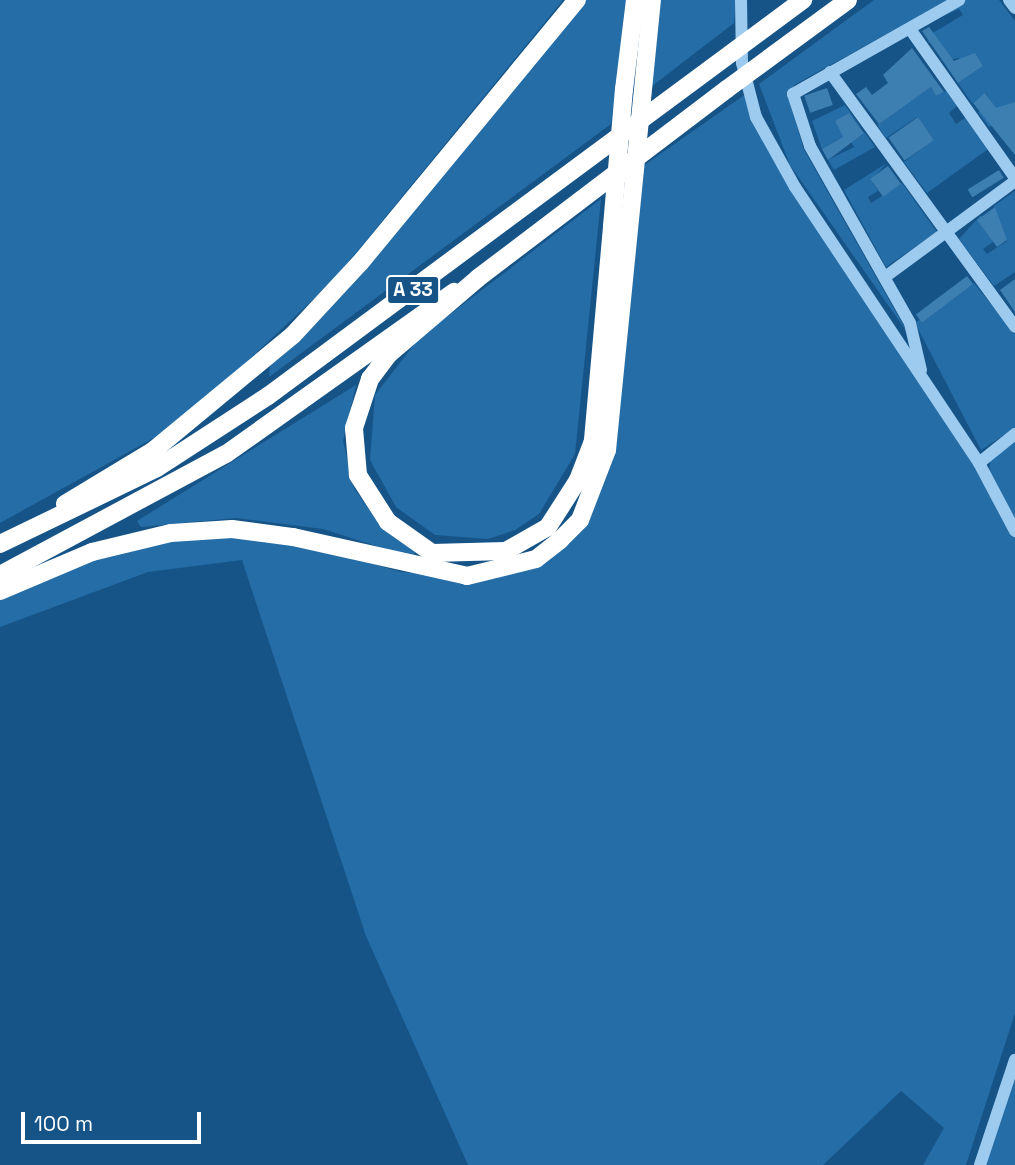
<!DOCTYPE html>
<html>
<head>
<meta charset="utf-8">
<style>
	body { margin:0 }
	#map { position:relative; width:1015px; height:1165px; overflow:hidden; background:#165488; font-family:"Space Grotesk",sans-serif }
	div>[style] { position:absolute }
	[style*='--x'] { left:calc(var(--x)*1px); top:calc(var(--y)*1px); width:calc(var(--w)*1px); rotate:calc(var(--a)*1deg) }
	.green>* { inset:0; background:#256da6 }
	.building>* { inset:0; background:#3e7fb2; transform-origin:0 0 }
	.minor>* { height:12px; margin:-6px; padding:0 6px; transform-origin:6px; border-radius:6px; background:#9dcbef }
	.highway>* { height:18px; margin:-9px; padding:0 9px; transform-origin:9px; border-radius:9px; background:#fff }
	span { translate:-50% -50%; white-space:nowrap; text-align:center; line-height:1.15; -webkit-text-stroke:5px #165488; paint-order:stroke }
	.shield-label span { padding:2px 5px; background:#165488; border:2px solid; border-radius:5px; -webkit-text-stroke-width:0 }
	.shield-label { font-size:19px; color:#fff; font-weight:700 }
	.scale { position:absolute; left:21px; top:1112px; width:180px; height:32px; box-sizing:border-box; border:4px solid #fff; border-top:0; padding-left:9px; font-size:21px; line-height:24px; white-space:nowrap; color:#fff; -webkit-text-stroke:5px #165488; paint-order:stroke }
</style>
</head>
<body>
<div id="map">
	<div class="green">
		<i style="clip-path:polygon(0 0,563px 0,333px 281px,181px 423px,0 523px)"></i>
		<i style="clip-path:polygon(581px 0,628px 0,611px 124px,269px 377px,270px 365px,347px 290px)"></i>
		<i style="clip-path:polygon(656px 0,736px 0,734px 23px,647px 90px)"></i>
		<i style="clip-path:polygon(874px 0,949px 0,794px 85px,790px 104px,804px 150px,909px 335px,790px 165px,759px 84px)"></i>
		<i style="clip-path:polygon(963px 0,999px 0,1015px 21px,1015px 102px,987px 114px,994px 124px,989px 127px,978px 112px,992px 103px,986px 93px,972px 103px,958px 83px,983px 66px,975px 54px,966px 67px,959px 58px,942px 61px,938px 39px,928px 43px,931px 34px,963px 15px,959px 9px,918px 27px)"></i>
		<i style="clip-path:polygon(931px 87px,936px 96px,946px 91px,957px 106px,949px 113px,956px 124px,965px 118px,988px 149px,927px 193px,904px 162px,934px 139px,917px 117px,886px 138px,877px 125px)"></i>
		<i style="clip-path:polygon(750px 91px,756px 117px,989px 477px,990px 460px,1015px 440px,1015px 1013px,966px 1165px,923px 1165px,944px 1128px,901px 1091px,823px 1165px,468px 1165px,366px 936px,242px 560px,148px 572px,0 627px,0 597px,90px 558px,168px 539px,232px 534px,328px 551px,401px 572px,495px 579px,580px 520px,639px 169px)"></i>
		<i style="clip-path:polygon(845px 105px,861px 128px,849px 114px,835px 121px,843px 137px,822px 149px,812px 121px)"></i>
		<i style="clip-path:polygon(865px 133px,875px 147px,834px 170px,828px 160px,854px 147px,847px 135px)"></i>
		<i style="clip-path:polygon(887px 163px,871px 180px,878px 191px,868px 197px,871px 203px,902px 183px,937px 232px,886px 267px,844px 190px)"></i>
		<i style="clip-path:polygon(1015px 191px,1015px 272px,994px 286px,959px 239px,981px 215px,993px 242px,983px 249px,987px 254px,1007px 241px,994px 206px)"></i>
		<i style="clip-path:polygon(601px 199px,575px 454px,539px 514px,515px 530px,488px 539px,435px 535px,396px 507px,370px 460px,375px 395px,420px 337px)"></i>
		<i style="clip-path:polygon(974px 283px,1015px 334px,1015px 428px,981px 450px,915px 323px)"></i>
		<i style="clip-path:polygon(356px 385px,343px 441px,354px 488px,383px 529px,416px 552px,411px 557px,323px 529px,236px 518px,141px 527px,137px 521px)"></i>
		<i style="clip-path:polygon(1015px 1059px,1015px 1165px,983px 1165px)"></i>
	</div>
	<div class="building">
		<i style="clip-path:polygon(929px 27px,954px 61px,975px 53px,983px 66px,958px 83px,922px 31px)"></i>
		<i style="clip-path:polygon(912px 48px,944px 92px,936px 96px,931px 87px,879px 124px,856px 94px,866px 87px,872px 95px,888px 83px,883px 75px)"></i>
		<i style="left:827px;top:88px;width:18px;height:24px;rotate:71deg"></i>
		<i style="clip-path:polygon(985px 93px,996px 108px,1015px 102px,1015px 155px,973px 103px)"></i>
		<i style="clip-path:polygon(849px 113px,864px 133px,828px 160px,822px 149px,843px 137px,835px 121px)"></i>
		<i style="left:918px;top:117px;width:28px;height:36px;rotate:55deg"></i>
		<i style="left:888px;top:166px;width:22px;height:22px;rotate:54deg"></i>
		<i style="left:999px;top:170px;width:9px;height:37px;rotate:58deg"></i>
		<i style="clip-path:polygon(995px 207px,1007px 240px,997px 247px,977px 220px)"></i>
		<i style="left:967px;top:276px;width:10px;height:64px;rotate:53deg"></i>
		<i style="clip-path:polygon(1015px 279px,1015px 312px,1000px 290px)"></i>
	</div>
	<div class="minor">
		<i style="--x:741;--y:0;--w:63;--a:89.1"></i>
		<i style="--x:742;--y:63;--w:56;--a:75.5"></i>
		<i style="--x:756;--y:117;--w:80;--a:60.9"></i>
		<i style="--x:795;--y:187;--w:332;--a:56.3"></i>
		<i style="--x:979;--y:463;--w:77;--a:62.1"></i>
		<i style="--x:1009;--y:0;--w:10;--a:53"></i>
		<i style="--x:910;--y:29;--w:182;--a:54.8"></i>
		<i style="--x:830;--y:72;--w:315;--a:54"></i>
		<i style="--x:885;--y:277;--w:162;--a:-36.4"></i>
		<i style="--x:921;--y:370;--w:48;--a:-103.2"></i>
		<i style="--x:910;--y:323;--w:203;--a:-119.5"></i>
		<i style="--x:810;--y:146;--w:55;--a:-108.1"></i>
		<i style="--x:793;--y:94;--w:191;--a:-29.5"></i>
		<i style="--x:979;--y:463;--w:46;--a:-38.9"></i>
		<i style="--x:980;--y:1165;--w:111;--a:-71.6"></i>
	</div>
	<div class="highway">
		<i style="--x:635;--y:0;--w:90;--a:97"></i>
		<i style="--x:624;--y:89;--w:139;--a:95"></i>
		<i style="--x:612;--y:227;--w:215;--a:95.1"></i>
		<i style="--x:593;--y:441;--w:42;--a:111"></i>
		<i style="--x:578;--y:480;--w:56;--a:122.6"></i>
		<i style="--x:548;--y:527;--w:48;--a:150.3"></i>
		<i style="--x:506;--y:551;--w:74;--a:178.5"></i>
		<i style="--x:432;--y:553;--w:54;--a:-144.8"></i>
		<i style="--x:388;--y:522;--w:56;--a:-122.6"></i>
		<i style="--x:358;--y:475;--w:47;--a:-94.9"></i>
		<i style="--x:354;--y:428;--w:52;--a:-71.9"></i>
		<i style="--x:370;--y:379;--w:30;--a:-53"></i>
		<i style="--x:388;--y:355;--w:118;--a:-40.5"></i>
		<i style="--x:478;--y:278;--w:313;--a:-37.2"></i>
		<i style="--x:727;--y:89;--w:150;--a:-36.3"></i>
		<i style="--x:65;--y:504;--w:104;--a:-31.2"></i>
		<i style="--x:154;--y:450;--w:180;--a:-39.6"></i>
		<i style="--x:293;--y:335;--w:98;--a:-47.1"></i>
		<i style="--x:360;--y:263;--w:341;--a:-50.5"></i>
		<i style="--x:0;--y:544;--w:174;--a:-25.8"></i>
		<i style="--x:157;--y:468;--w:132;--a:-33"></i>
		<i style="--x:268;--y:396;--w:666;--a:-36.51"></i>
		<i style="--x:0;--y:575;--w:256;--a:-28.2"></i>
		<i style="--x:226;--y:454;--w:280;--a:-35.4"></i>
		<i style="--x:0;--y:591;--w:100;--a:-23"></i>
		<i style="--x:92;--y:552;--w:81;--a:-13.5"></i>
		<i style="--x:171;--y:533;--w:61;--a:-3.8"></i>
		<i style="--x:232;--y:529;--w:62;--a:7.5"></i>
		<i style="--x:293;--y:537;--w:178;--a:12.6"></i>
		<i style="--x:467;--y:576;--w:71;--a:-13.8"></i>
		<i style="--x:536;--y:559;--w:31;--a:-38"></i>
		<i style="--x:560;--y:540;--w:28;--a:-45"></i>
		<i style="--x:580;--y:520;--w:75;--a:-68.9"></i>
		<i style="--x:607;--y:450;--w:452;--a:-84.3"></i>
	</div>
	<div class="shield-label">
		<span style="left:413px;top:290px">A 33</span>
	</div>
	<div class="scale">100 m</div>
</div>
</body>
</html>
